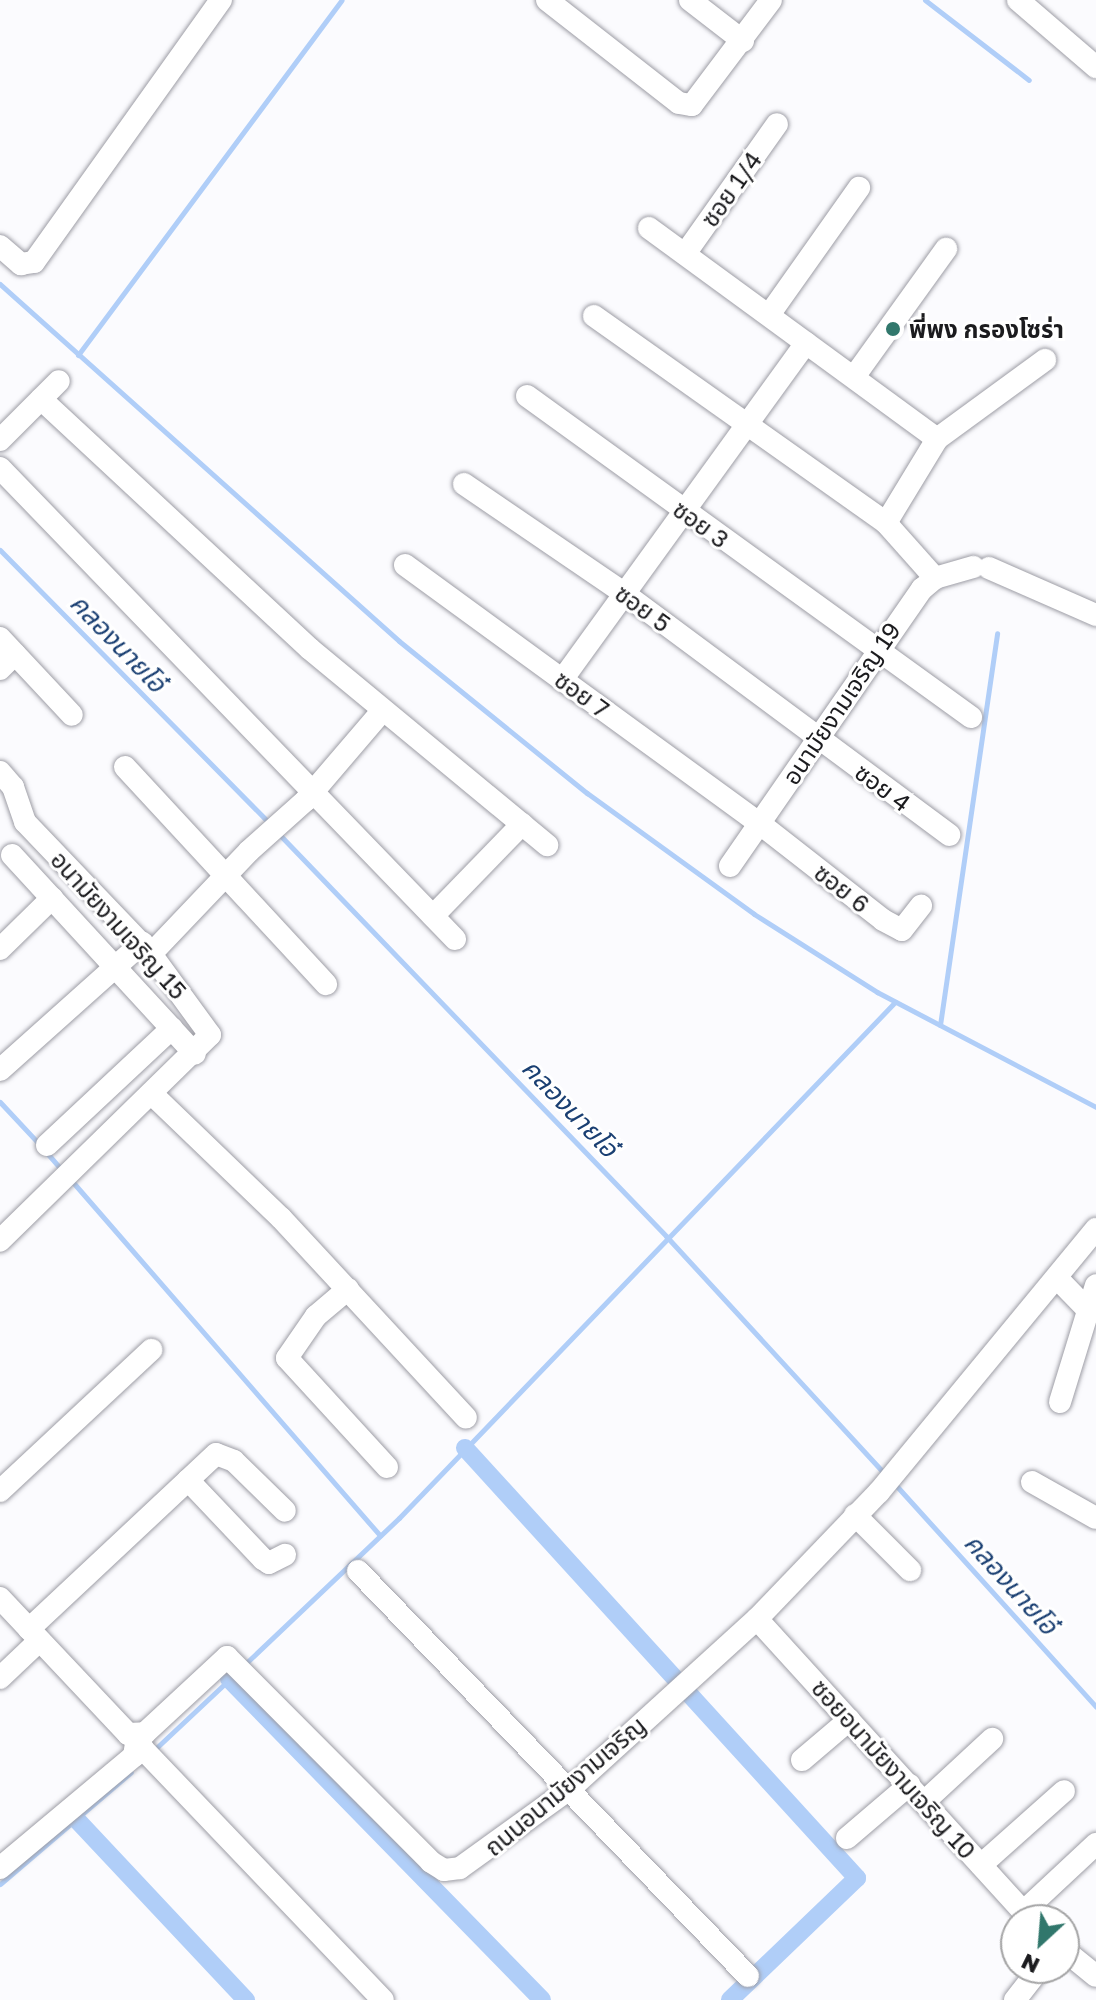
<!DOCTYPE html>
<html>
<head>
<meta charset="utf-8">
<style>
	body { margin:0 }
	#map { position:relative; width:1096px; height:2000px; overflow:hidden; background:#fbfbfe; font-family:"Golos Text","Noto Sans Thai",sans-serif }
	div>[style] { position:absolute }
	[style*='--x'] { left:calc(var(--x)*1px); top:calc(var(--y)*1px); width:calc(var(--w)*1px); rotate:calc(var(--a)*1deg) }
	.stream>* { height:5px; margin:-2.5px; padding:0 2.5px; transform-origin:2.5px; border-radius:2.5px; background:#b0cef8 }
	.canal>* { height:18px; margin:-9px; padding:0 9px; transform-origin:9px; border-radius:9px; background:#b0cef8 }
	.roads { filter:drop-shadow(0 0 2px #9d9da5) drop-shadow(0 0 2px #9d9da5) }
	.minor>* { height:22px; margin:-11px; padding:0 11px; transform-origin:11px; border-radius:11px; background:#fff }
	.dots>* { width:22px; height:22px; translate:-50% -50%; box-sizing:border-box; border:4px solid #fff; border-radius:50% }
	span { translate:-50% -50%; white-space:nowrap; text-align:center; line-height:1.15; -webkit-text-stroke:6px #fff; paint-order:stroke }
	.street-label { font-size:24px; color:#1b1b1e }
	.poi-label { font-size:24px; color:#1b1b1e; font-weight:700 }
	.left { translate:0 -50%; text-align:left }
	.water-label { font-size:26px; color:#1a3f72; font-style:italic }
	.north { position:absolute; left:1000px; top:1904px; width:80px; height:80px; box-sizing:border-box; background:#fff; border:2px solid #a4a4a5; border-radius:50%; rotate:206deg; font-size:22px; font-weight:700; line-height:32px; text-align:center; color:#1b1b1e }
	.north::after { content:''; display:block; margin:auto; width:28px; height:36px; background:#31776c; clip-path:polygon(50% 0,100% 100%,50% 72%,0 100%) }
</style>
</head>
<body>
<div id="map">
	<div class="stream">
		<i style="--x:925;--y:0;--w:131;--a:37.6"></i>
		<i style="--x:0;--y:284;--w:535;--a:41.82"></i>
		<i style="--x:399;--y:641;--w:242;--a:39"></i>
		<i style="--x:587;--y:793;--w:206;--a:35.9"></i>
		<i style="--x:754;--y:914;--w:146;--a:32.4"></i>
		<i style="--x:877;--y:992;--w:247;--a:27.7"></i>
		<i style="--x:78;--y:355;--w:442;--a:-53.4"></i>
		<i style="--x:0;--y:550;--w:385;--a:45.4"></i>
		<i style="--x:277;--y:832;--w:561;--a:46.08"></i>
		<i style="--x:666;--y:1236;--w:325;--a:47.4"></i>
		<i style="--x:940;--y:1025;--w:396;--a:-81.7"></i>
		<i style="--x:0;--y:1102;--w:60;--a:47"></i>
		<i style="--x:47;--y:1153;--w:23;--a:49"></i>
		<i style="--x:71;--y:1180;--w:471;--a:49"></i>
		<i style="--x:893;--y:1482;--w:303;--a:47.9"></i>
		<i style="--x:243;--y:1666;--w:215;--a:-43.5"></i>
		<i style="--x:399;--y:1518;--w:716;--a:-46.13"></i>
		<i style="--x:153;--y:1751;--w:114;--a:-43.2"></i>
		<i style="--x:0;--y:1884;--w:172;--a:-40.5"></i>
	</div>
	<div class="canal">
		<i style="--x:465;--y:1448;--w:582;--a:47.65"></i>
		<i style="--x:857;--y:1878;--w:176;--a:136.2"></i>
		<i style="--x:229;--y:1679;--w:448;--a:45.7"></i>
		<i style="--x:77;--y:1820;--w:247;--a:46.8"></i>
	</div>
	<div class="roads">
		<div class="minor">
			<i style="--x:547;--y:0;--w:167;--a:38"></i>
			<i style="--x:679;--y:103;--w:13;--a:9"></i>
			<i style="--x:692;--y:105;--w:131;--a:-53"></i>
			<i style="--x:690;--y:0;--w:67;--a:37.7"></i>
			<i style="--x:1018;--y:0;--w:103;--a:40.7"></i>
			<i style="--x:649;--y:228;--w:357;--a:36.2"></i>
			<i style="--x:0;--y:246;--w:28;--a:41"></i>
			<i style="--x:21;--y:264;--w:13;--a:-9"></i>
			<i style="--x:34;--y:262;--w:322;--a:-54.5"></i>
			<i style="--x:685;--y:254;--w:159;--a:-54.7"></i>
			<i style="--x:769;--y:315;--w:156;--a:-54.7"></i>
			<i style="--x:594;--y:316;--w:358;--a:35.3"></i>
			<i style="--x:886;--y:523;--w:74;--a:48.3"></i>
			<i style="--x:854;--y:377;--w:158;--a:-54.3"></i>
			<i style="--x:527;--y:396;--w:548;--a:35.87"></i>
			<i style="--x:41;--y:399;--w:367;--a:42.9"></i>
			<i style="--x:310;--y:649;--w:308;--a:39.6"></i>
			<i style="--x:0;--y:440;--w:83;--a:-45"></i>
			<i style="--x:0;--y:468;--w:655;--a:45.99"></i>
			<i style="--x:464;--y:484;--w:195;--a:34.3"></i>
			<i style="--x:625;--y:594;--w:404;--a:36.6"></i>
			<i style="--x:886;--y:523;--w:98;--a:-58.7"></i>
			<i style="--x:937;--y:439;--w:134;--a:-36.2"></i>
			<i style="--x:405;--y:565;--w:438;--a:36.1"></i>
			<i style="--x:759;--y:823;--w:157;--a:38"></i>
			<i style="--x:883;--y:920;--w:21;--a:28"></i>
			<i style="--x:902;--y:930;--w:31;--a:-52"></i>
			<i style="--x:989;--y:568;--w:117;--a:23.7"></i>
			<i style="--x:0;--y:638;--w:105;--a:46.9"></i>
			<i style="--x:0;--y:669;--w:21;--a:-45"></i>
			<i style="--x:562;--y:680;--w:416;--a:-54.1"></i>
			<i style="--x:125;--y:767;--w:296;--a:47.2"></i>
			<i style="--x:0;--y:772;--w:20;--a:49"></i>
			<i style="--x:13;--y:787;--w:37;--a:71"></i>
			<i style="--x:25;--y:822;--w:182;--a:46.3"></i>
			<i style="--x:151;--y:954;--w:100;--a:53.9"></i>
			<i style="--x:210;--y:1035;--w:294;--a:135.6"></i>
			<i style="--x:12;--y:855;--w:270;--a:47.4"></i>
			<i style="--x:730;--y:866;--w:337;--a:-55.3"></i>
			<i style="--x:922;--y:589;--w:17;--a:-40"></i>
			<i style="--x:935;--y:578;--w:40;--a:-16"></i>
			<i style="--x:433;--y:916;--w:128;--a:-45.9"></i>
			<i style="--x:0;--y:949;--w:73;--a:-44.4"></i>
			<i style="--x:151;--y:954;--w:142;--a:-46.4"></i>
			<i style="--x:249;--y:851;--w:76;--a:-41.8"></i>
			<i style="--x:306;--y:800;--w:117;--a:-49.5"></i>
			<i style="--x:0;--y:1070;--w:191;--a:-41.8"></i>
			<i style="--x:153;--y:1095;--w:178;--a:43.9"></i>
			<i style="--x:281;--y:1218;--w:272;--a:47.2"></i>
			<i style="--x:47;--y:1145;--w:171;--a:-43.1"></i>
			<i style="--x:1057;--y:1278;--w:45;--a:45.9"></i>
			<i style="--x:348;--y:1289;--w:42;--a:139.8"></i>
			<i style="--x:316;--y:1316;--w:51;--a:124.6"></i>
			<i style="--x:287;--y:1358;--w:148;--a:47.5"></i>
			<i style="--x:1060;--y:1402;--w:122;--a:-72.9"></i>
			<i style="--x:188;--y:1480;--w:109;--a:46.5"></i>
			<i style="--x:263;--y:1559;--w:7;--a:34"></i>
			<i style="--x:269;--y:1563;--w:18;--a:-27"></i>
			<i style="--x:1032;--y:1482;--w:73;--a:29.4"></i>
			<i style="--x:0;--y:1491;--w:207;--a:-43"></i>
			<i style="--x:855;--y:1515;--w:78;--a:45"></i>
			<i style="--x:358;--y:1571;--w:562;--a:46.08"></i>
			<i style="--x:0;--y:1598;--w:187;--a:46.7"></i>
			<i style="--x:128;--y:1734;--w:17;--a:-3"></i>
			<i style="--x:145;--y:1733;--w:112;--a:-42.8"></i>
			<i style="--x:227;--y:1657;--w:289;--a:45.1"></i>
			<i style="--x:431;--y:1862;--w:15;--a:32"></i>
			<i style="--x:444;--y:1870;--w:16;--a:-7"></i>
			<i style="--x:460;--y:1868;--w:137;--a:-35.8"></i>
			<i style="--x:571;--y:1788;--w:251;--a:-42.3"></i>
			<i style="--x:757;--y:1619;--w:176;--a:-46.2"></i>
			<i style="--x:879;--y:1492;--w:341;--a:-50.5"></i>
			<i style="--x:757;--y:1619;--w:407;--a:47.7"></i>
			<i style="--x:29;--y:1629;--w:256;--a:-43.1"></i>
			<i style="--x:216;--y:1454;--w:19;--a:21"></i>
			<i style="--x:234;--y:1461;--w:71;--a:44.4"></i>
			<i style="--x:0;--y:1678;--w:54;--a:-43.5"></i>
			<i style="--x:137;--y:1736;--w:14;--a:65"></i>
			<i style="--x:143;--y:1749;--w:347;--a:46.3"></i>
			<i style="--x:802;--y:1760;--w:62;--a:-40.4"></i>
			<i style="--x:924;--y:1802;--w:93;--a:-42.8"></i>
			<i style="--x:847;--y:1838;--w:82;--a:-40.5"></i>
			<i style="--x:981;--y:1865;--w:111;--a:-41.7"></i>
			<i style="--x:0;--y:1868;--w:175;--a:-39.9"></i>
			<i style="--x:134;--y:1756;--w:20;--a:-81"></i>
			<i style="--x:1023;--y:1912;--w:100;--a:-43"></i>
			<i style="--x:1064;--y:1950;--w:41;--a:39.1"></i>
			<i style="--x:1015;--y:2000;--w:41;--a:-52"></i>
		</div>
	</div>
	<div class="dots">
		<i style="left:893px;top:329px;background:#31776c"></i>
	</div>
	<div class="street-label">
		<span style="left:731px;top:189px;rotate:-55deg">ซอย 1/4</span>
		<span style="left:701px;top:524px;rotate:36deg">ซอย 3</span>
		<span style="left:643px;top:608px;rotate:36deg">ซอย 5</span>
		<span style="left:582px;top:694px;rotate:36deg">ซอย 7</span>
		<span style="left:841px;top:703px;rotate:-56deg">อนามัยงามเจริญ 19</span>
		<span style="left:883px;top:787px;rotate:37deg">ซอย 4</span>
		<span style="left:842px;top:888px;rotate:38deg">ซอย 6</span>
		<span style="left:119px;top:925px;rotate:48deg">อนามัยงามเจริญ 15</span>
		<span style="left:894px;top:1769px;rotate:48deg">ซอยอนามัยงามเจริญ 10</span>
		<span style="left:565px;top:1786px;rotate:-40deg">ถนนอนามัยงามเจริญ</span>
	</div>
	<div class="poi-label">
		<span class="left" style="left:909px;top:329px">พี่พง กรองโซร่า</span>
	</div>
	<div class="water-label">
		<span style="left:118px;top:643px;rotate:46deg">คลองนายโอ๋</span>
		<span style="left:570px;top:1108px;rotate:46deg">คลองนายโอ๋</span>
		<span style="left:1011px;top:1584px;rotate:48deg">คลองนายโอ๋</span>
	</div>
	<div class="north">N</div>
</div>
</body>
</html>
